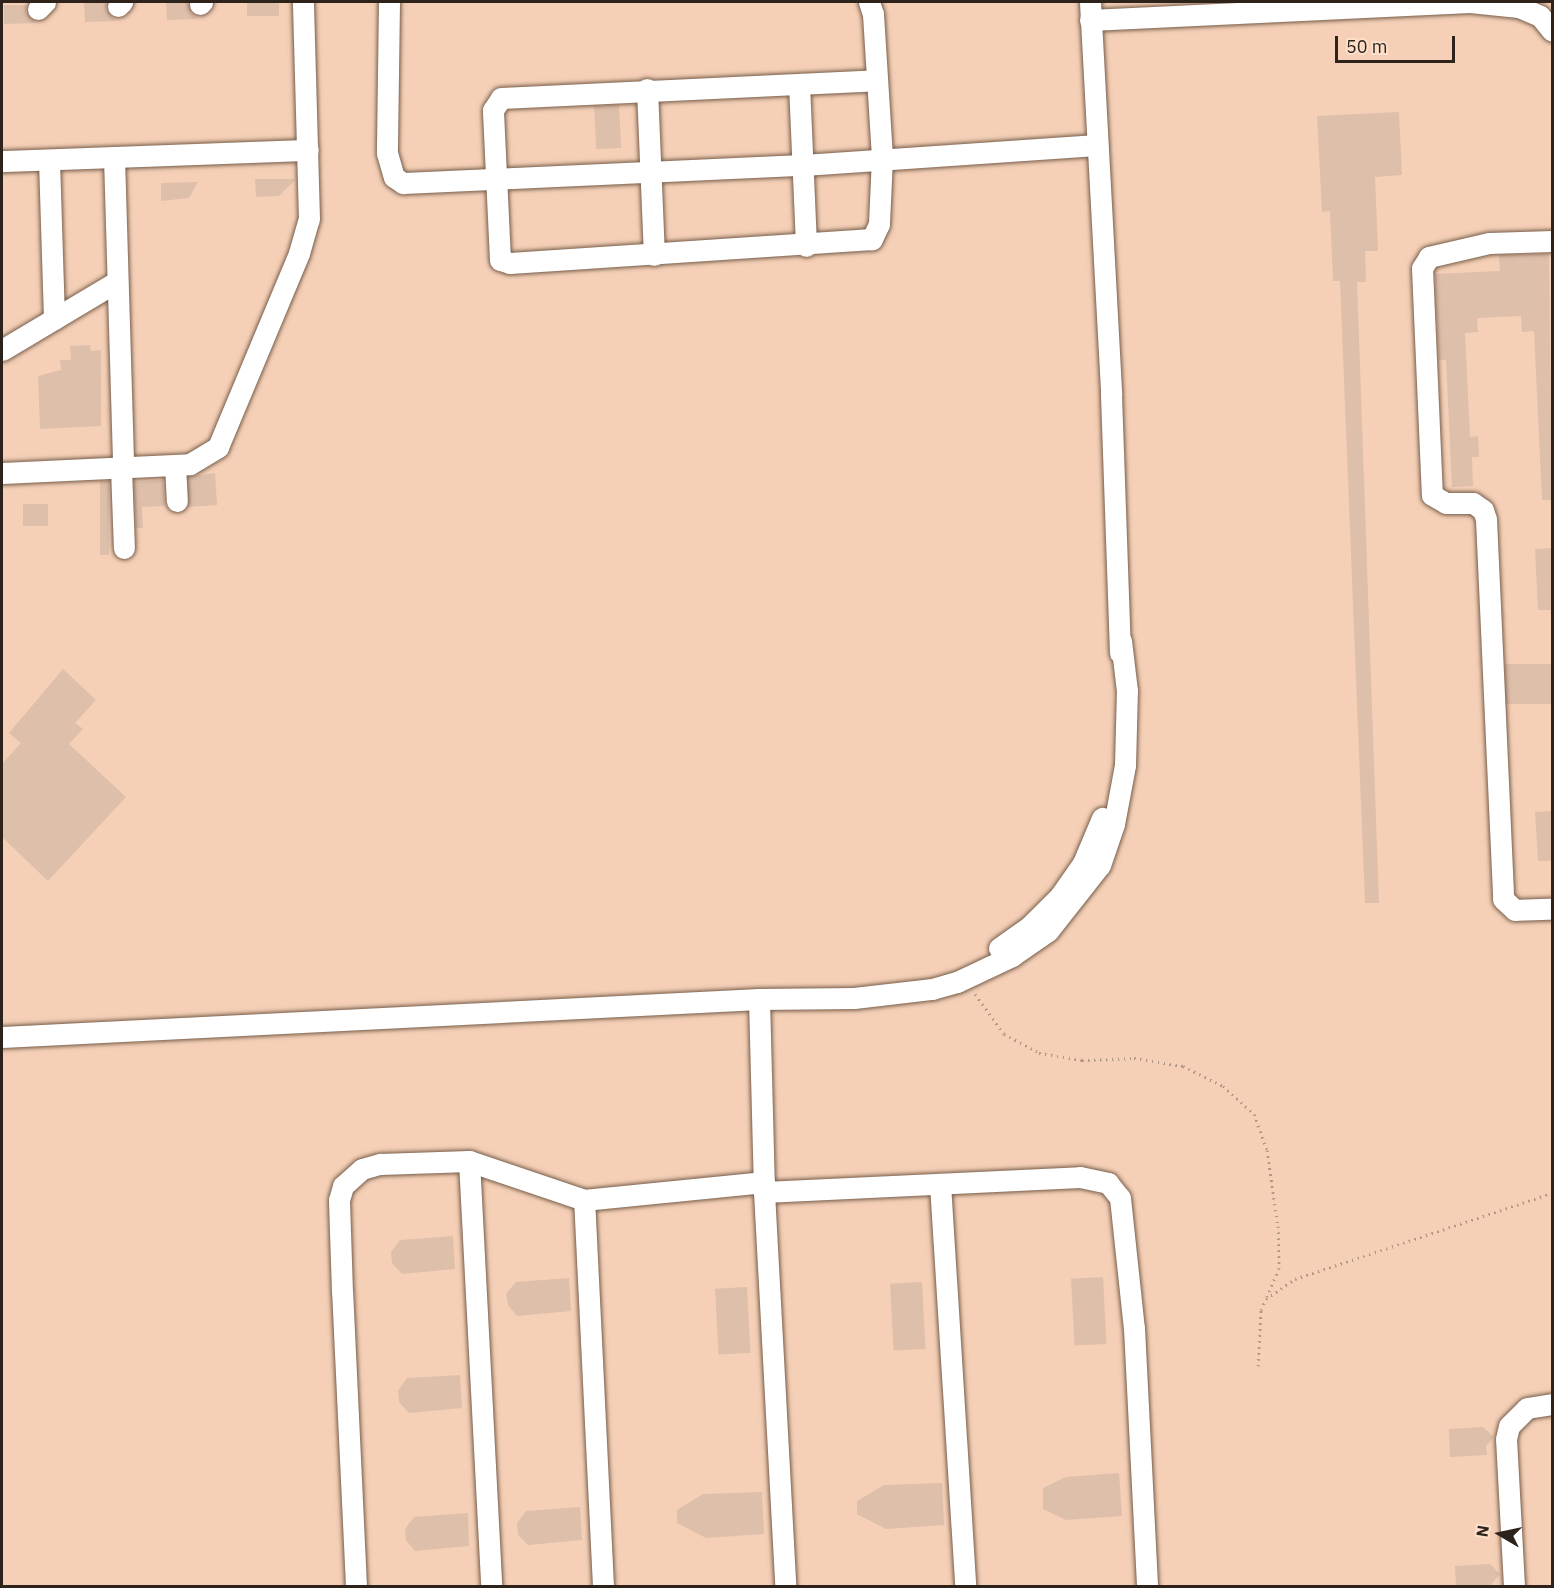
<!DOCTYPE html>
<html>
<head>
<meta charset="utf-8">
<style>
	body { margin:0 }
	#map { position:relative; width:1554px; height:1588px; overflow:hidden; background:#fedfc9; font-family:"IBM Plex Sans",sans-serif }
	div>[style] { position:absolute }
	[style*='--x'] { left:calc(var(--x)*1px); top:calc(var(--y)*1px); width:calc(var(--w)*1px); rotate:calc(var(--a)*1deg) }
	.built>* { inset:0; background:#f5d0b7; transform-origin:0 0 }
	.building>* { inset:0; background:#ddbfaa; transform-origin:0 0 }
	.path>* { height:3px; margin-top:-1.5px; transform-origin:0; background:repeating-linear-gradient(90deg,#b19988 0 1.5px,transparent 0 6px) }
	.roads { filter:drop-shadow(0 0 2px #775d4a) drop-shadow(0 0 2px #775d4a) }
	.minor>* { height:21px; margin:-10.5px; padding:0 10.5px; transform-origin:10.5px; border-radius:10.5px; background:#fff }
	span { translate:-50% -50%; white-space:nowrap; text-align:center; line-height:1.15; -webkit-text-stroke:5px #fedfc9; paint-order:stroke }
	.frame { position:absolute; inset:0; border:3px solid #2e231b; pointer-events:none }
	.north { position:absolute; left:1470px; top:1504px; width:60px; height:60px; -webkit-text-stroke:4px #fedfc9; paint-order:stroke; rotate:279deg; font-size:16px; font-weight:700; line-height:24px; text-align:center; color:#2e231b }
	.north::after { content:''; display:block; margin:auto; width:21px; height:27px; background:#2e231b; clip-path:polygon(50% 0,100% 100%,50% 72%,0 100%) }
	.scale { position:absolute; left:1335px; top:36px; width:120px; height:27px; box-sizing:border-box; border:3px solid #2e231b; border-top:0; padding-left:8px; font-size:18px; line-height:21px; white-space:nowrap; color:#2e231b; -webkit-text-stroke:4px #fedfc9; paint-order:stroke }
</style>
</head>
<body>
<div id="map">
	<div class="built">
		<i style="left:2px;top:2px;width:1550px;height:1584px"></i>
	</div>
	<div class="building">
		<i style="clip-path:polygon(166px 2px,188px 2px,191px 13px,198px 19px,167px 20px)"></i>
		<i style="left:247px;top:2px;width:32px;height:14px"></i>
		<i style="clip-path:polygon(84px 3px,106px 3px,106px 10px,116px 21px,85px 22px)"></i>
		<i style="clip-path:polygon(4px 5px,26px 5px,26px 13px,36px 23px,4px 24px)"></i>
		<i style="left:619px;top:105px;width:43px;height:25px;rotate:87deg"></i>
		<i style="clip-path:polygon(1399px 112px,1402px 175px,1375px 177px,1378px 251px,1365px 251px,1366px 282px,1357px 282px,1379px 903px,1365px 903px,1340px 281px,1333px 281px,1330px 211px,1322px 212px,1317px 116px)"></i>
		<i style="clip-path:polygon(255px 179px,295px 179px,295px 180px,279px 196px,256px 197px)"></i>
		<i style="clip-path:polygon(198px 182px,189px 198px,161px 201px,161px 183px)"></i>
		<i style="clip-path:polygon(1549px 254px,1552px 500px,1542px 500px,1534px 331px,1522px 332px,1521px 316px,1477px 318px,1478px 332px,1465px 333px,1470px 437px,1478px 436px,1479px 457px,1472px 457px,1473px 486px,1452px 487px,1446px 360px,1439px 360px,1435px 274px,1500px 271px,1499px 255px)"></i>
		<i style="clip-path:polygon(90px 345px,91px 351px,101px 350px,101px 426px,40px 429px,38px 376px,61px 370px,60px 360px,71px 360px,70px 346px)"></i>
		<i style="clip-path:polygon(215px 473px,217px 505px,188px 507px,188px 477px)"></i>
		<i style="clip-path:polygon(163px 480px,165px 506px,142px 507px,143px 528px,136px 528px,134px 482px)"></i>
		<i style="left:100px;top:481px;width:9px;height:74px"></i>
		<i style="left:48px;top:504px;width:22px;height:25px;rotate:90deg"></i>
		<i style="clip-path:polygon(1552px 548px,1552px 610px,1538px 610px,1535px 549px)"></i>
		<i style="left:1552px;top:664px;width:40px;height:47px;rotate:90deg"></i>
		<i style="clip-path:polygon(63px 669px,96px 700px,75px 723px,83px 729px,69px 744px,126px 797px,48px 881px,2px 837px,2px 764px,21px 743px,9px 733px)"></i>
		<i style="clip-path:polygon(1552px 811px,1552px 861px,1538px 861px,1535px 812px)"></i>
		<i style="clip-path:polygon(453px 1236px,455px 1269px,402px 1274px,392px 1263px,391px 1252px,400px 1240px)"></i>
		<i style="left:1103px;top:1277px;width:67px;height:32px;rotate:87deg"></i>
		<i style="clip-path:polygon(569px 1278px,571px 1311px,517px 1316px,508px 1305px,506px 1294px,516px 1282px)"></i>
		<i style="left:922px;top:1282px;width:67px;height:32px;rotate:87deg"></i>
		<i style="left:747px;top:1287px;width:66px;height:32px;rotate:87deg"></i>
		<i style="clip-path:polygon(460px 1375px,462px 1408px,409px 1413px,399px 1402px,398px 1391px,407px 1378px)"></i>
		<i style="clip-path:polygon(1483px 1427px,1494px 1437px,1486px 1446px,1487px 1455px,1450px 1457px,1449px 1429px)"></i>
		<i style="clip-path:polygon(1119px 1473px,1122px 1516px,1066px 1520px,1043px 1509px,1043px 1488px,1066px 1477px)"></i>
		<i style="clip-path:polygon(942px 1483px,944px 1525px,886px 1529px,857px 1514px,857px 1501px,884px 1485px)"></i>
		<i style="clip-path:polygon(762px 1492px,764px 1534px,706px 1538px,677px 1523px,677px 1510px,703px 1494px)"></i>
		<i style="clip-path:polygon(580px 1507px,582px 1540px,528px 1545px,518px 1535px,517px 1523px,526px 1511px)"></i>
		<i style="clip-path:polygon(468px 1513px,469px 1546px,415px 1551px,406px 1540px,405px 1529px,414px 1517px)"></i>
		<i style="clip-path:polygon(1490px 1564px,1500px 1574px,1489px 1587px,1456px 1587px,1455px 1566px)"></i>
	</div>
	<div class="path">
		<i style="--x:975;--y:994;--w:49;--a:54.1"></i>
		<i style="--x:1004;--y:1034;--w:40;--a:28"></i>
		<i style="--x:1039;--y:1053;--w:44;--a:9.2"></i>
		<i style="--x:1082;--y:1060;--w:52;--a:-2.2"></i>
		<i style="--x:1134;--y:1058;--w:50;--a:9.3"></i>
		<i style="--x:1183;--y:1066;--w:45;--a:26.6"></i>
		<i style="--x:1223;--y:1086;--w:42;--a:42.1"></i>
		<i style="--x:1254;--y:1114;--w:38;--a:70"></i>
		<i style="--x:1267;--y:1150;--w:77;--a:81.8"></i>
		<i style="--x:1278;--y:1226;--w:42;--a:88.6"></i>
		<i style="--x:1279;--y:1268;--w:34;--a:113"></i>
		<i style="--x:1258;--y:1366;--w:56;--a:-86.9"></i>
		<i style="--x:1261;--y:1310;--w:12;--a:-66"></i>
		<i style="--x:1266;--y:1299;--w:35;--a:-35"></i>
		<i style="--x:1295;--y:1279;--w:271;--a:-18.5"></i>
	</div>
	<div class="roads">
		<div class="minor">
			<i style="--x:389;--y:2;--w:151;--a:90.8"></i>
			<i style="--x:387;--y:153;--w:25;--a:74"></i>
			<i style="--x:394;--y:177;--w:11;--a:34"></i>
			<i style="--x:403;--y:183;--w:400;--a:-2.6"></i>
			<i style="--x:803;--y:165;--w:295;--a:-3.9"></i>
			<i style="--x:869;--y:2;--w:13;--a:72"></i>
			<i style="--x:873;--y:14;--w:143;--a:86.4"></i>
			<i style="--x:882;--y:157;--w:67;--a:92.6"></i>
			<i style="--x:879;--y:224;--w:17;--a:115"></i>
			<i style="--x:872;--y:239;--w:363;--a:176.2"></i>
			<i style="--x:510;--y:263;--w:10;--a:-163"></i>
			<i style="--x:500;--y:260;--w:150;--a:-92.7"></i>
			<i style="--x:493;--y:110;--w:14;--a:-56"></i>
			<i style="--x:501;--y:98;--w:376;--a:-2.7"></i>
			<i style="--x:1090;--y:2;--w:394;--a:86.9"></i>
			<i style="--x:1111;--y:395;--w:258;--a:88"></i>
			<i style="--x:200;--y:4;--w:3;--a:-45"></i>
			<i style="--x:118;--y:6;--w:6;--a:-45"></i>
			<i style="--x:38;--y:9;--w:10;--a:-45"></i>
			<i style="--x:1090;--y:20;--w:380;--a:-2.7"></i>
			<i style="--x:1470;--y:2;--w:49;--a:5.8"></i>
			<i style="--x:1519;--y:7;--w:23;--a:23"></i>
			<i style="--x:1540;--y:16;--w:19;--a:51"></i>
			<i style="--x:799;--y:84;--w:162;--a:87.5"></i>
			<i style="--x:647;--y:89;--w:166;--a:87.6"></i>
			<i style="--x:114;--y:157;--w:311;--a:88.3"></i>
			<i style="--x:49;--y:160;--w:159;--a:88.2"></i>
			<i style="--x:2;--y:161;--w:306;--a:-2.1"></i>
			<i style="--x:1552;--y:241;--w:63;--a:178.2"></i>
			<i style="--x:1489;--y:243;--w:62;--a:166.9"></i>
			<i style="--x:1429;--y:257;--w:13;--a:122"></i>
			<i style="--x:1422;--y:268;--w:227;--a:87.5"></i>
			<i style="--x:1432;--y:495;--w:16;--a:30"></i>
			<i style="--x:1446;--y:503;--w:27;--a:0"></i>
			<i style="--x:1473;--y:503;--w:12;--a:35"></i>
			<i style="--x:1483;--y:510;--w:9;--a:72"></i>
			<i style="--x:1486;--y:519;--w:380;--a:87.4"></i>
			<i style="--x:1503;--y:899;--w:16;--a:43"></i>
			<i style="--x:1515;--y:910;--w:37;--a:-2"></i>
			<i style="--x:2;--y:350;--w:133;--a:-30.8"></i>
			<i style="--x:175;--y:465;--w:36;--a:87"></i>
			<i style="--x:121;--y:468;--w:80;--a:87.9"></i>
			<i style="--x:2;--y:473;--w:188;--a:-2.7"></i>
			<i style="--x:190;--y:464;--w:33;--a:-31"></i>
			<i style="--x:218;--y:447;--w:210;--a:-67.3"></i>
			<i style="--x:299;--y:253;--w:35;--a:-74"></i>
			<i style="--x:309;--y:219;--w:217;--a:-91.6"></i>
			<i style="--x:999;--y:948;--w:38;--a:-35"></i>
			<i style="--x:1030;--y:926;--w:42;--a:-45"></i>
			<i style="--x:1060;--y:896;--w:40;--a:-55.1"></i>
			<i style="--x:1083;--y:863;--w:49;--a:-67.1"></i>
			<i style="--x:759;--y:999;--w:193;--a:88.5"></i>
			<i style="--x:764;--y:1192;--w:395;--a:86.9"></i>
			<i style="--x:2;--y:1037;--w:758;--a:-2.87"></i>
			<i style="--x:759;--y:999;--w:95;--a:-0.6"></i>
			<i style="--x:854;--y:998;--w:79;--a:-6.6"></i>
			<i style="--x:932;--y:989;--w:26;--a:-16"></i>
			<i style="--x:957;--y:982;--w:61;--a:-25.3"></i>
			<i style="--x:1012;--y:956;--w:44;--a:-34.8"></i>
			<i style="--x:1048;--y:931;--w:84;--a:-51.8"></i>
			<i style="--x:1100;--y:865;--w:43;--a:-71.1"></i>
			<i style="--x:1114;--y:824;--w:60;--a:-79.4"></i>
			<i style="--x:1125;--y:765;--w:74;--a:-88.5"></i>
			<i style="--x:1127;--y:691;--w:50;--a:-96.8"></i>
			<i style="--x:469;--y:1161;--w:426;--a:87"></i>
			<i style="--x:940;--y:1184;--w:403;--a:86.4"></i>
			<i style="--x:764;--y:1192;--w:316;--a:-2.7"></i>
			<i style="--x:1080;--y:1177;--w:29;--a:12"></i>
			<i style="--x:1108;--y:1183;--w:19;--a:51"></i>
			<i style="--x:1120;--y:1198;--w:131;--a:83.9"></i>
			<i style="--x:1134;--y:1328;--w:258;--a:87.1"></i>
			<i style="--x:356;--y:1586;--w:294;--a:-92.7"></i>
			<i style="--x:342;--y:1292;--w:92;--a:-91.9"></i>
			<i style="--x:339;--y:1200;--w:15;--a:-74"></i>
			<i style="--x:343;--y:1186;--w:25;--a:-42"></i>
			<i style="--x:362;--y:1169;--w:19;--a:-16"></i>
			<i style="--x:380;--y:1164;--w:89;--a:-1.9"></i>
			<i style="--x:469;--y:1161;--w:121;--a:18.7"></i>
			<i style="--x:603;--y:1586;--w:386;--a:-92.8"></i>
			<i style="--x:584;--y:1200;--w:181;--a:-5.7"></i>
			<i style="--x:1514;--y:1586;--w:147;--a:-93.1"></i>
			<i style="--x:1506;--y:1439;--w:13;--a:-77"></i>
			<i style="--x:1509;--y:1426;--w:25;--a:-45"></i>
			<i style="--x:1527;--y:1408;--w:25;--a:-9"></i>
		</div>
	</div>
	<div class="frame"></div>
	<div class="north">N</div>
	<div class="scale">50 m</div>
</div>
</body>
</html>
